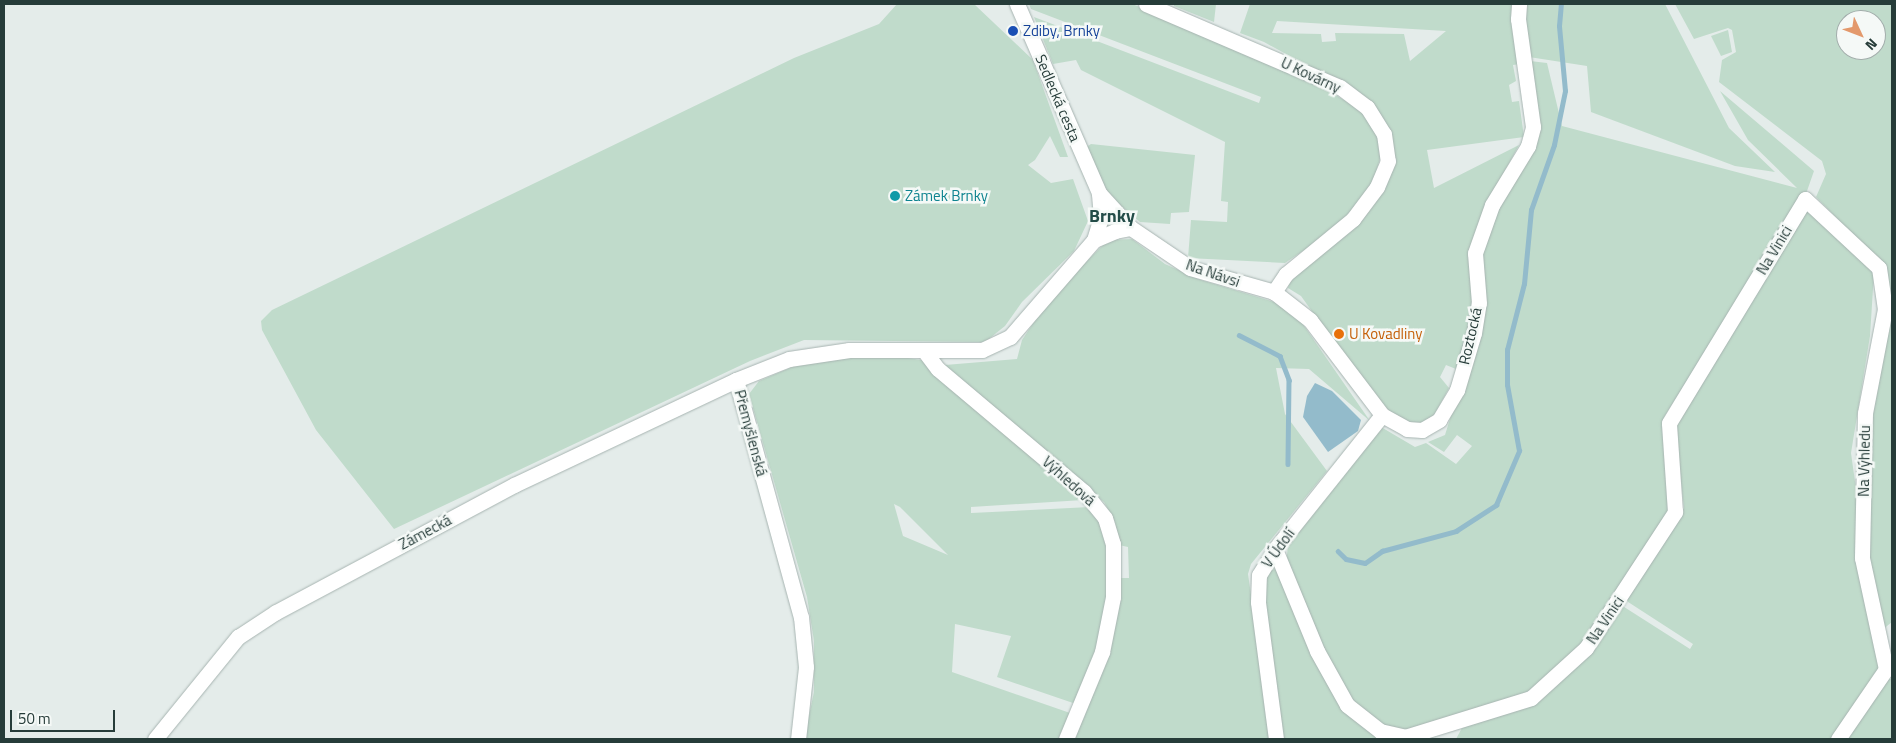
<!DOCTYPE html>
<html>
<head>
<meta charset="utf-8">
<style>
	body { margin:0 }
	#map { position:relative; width:1896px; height:743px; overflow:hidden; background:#e4ecea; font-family:"Titillium Web",sans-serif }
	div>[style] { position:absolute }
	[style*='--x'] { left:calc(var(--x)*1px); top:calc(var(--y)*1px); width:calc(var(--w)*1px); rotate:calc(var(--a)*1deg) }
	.green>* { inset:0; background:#c0dbcb }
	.water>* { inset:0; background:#93bbcb }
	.stream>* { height:4.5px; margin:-2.25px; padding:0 2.25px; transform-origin:2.25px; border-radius:2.25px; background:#93bbcb }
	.roads { filter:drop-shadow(0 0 1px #a7b4b1) drop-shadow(0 0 1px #a7b4b1) }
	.minor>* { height:15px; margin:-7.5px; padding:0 7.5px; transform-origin:7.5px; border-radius:7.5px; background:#fff }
	.dots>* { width:14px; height:14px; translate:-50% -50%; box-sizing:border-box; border:2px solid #f5f9f7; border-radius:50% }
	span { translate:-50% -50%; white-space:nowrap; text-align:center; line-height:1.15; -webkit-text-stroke:5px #f5f9f7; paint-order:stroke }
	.transit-label { font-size:15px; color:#164399 }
	.left { translate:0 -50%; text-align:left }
	.street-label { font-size:15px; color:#263c39 }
	.culture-label { font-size:15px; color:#0d838f }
	.food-label { font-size:15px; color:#c56008 }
	.quarter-label { font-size:18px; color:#234c48; font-weight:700 }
	.frame { position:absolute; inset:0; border:5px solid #263c39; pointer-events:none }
	.north { position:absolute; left:1836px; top:10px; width:50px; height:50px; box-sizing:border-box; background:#f5f9f7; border:1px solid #a2adab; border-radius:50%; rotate:133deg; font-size:14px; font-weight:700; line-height:20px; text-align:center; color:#263c39 }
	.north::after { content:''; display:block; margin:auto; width:18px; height:22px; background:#e3996c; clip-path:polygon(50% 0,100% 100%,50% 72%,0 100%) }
	.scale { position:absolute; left:10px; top:710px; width:105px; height:22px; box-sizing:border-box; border:2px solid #263c39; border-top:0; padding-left:6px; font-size:15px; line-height:18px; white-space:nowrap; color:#263c39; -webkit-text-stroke:4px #f5f9f7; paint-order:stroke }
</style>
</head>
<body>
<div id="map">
	<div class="green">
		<i style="clip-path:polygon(897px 4px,974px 4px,1033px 60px,1068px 157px,1060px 157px,1050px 136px,1035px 160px,1028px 165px,1051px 183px,1073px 179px,1088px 221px,1074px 251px,1022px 302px,1005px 326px,985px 342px,804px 340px,750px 361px,394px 529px,316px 430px,262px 330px,261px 321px,272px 310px,794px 58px,879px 24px)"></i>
		<i style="clip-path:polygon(1029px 4px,1132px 4px,1272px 57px,1364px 112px,1376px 127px,1381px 155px,1375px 176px,1358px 206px,1316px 242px,1285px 263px,1188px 258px,1191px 220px,1227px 222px,1228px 202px,1221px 201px,1225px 142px,1081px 70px,1076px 60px,1053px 64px,1034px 17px,1259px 103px,1261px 97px,1031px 9px)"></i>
		<i style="clip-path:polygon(1174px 4px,1216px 4px,1214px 22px,1174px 6px)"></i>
		<i style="clip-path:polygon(evenodd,1250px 4px,1515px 4px,1520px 64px,1513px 65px,1516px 81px,1509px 85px,1512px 102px,1519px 101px,1524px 137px,1427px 150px,1434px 188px,1519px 145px,1489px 200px,1473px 320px,1456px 369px,1446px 365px,1440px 377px,1449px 388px,1432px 419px,1410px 428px,1384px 412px,1301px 296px,1288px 288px,1290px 279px,1366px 213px,1389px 131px,1377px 109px,1368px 99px,1264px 42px,1240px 33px,1250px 4px,1277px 21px,1446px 31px,1410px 61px,1404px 34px,1335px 33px,1336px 41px,1322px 42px,1321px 34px,1272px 33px,1277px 21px)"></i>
		<i style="clip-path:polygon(1524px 4px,1665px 4px,1729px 128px,1775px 172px,1735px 166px,1591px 112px,1587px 66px,1529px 57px)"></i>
		<i style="clip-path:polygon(evenodd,1675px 4px,1892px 4px,1892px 622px,1882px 630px,1867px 558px,1866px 463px,1889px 309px,1862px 244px,1816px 197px,1826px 174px,1822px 161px,1719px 82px,1722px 60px,1736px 52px,1732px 30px,1728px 28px,1694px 39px,1675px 4px,1846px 20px,1876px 20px,1876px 50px,1846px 50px,1846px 20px)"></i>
		<i style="clip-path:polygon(1728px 30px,1732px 52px,1721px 56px,1711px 36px)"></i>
		<i style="clip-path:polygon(1530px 61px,1547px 63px,1562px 126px,1797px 188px,1748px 140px,1720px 91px,1814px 171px,1807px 191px,1664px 417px,1671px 507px,1583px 653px,1530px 696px,1405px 735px,1383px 729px,1350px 701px,1321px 648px,1286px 564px,1289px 536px,1381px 427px,1415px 447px,1426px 443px,1456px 464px,1472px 446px,1457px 435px,1444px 452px,1428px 442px,1445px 435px,1465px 370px,1478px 253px,1503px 196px,1536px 141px)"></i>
		<i style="clip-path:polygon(1091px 144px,1195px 155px,1189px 212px,1171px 213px,1170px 224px,1140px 222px,1105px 192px,1085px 148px)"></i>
		<i style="clip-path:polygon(1810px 210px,1874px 273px,1870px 336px,1851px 453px,1881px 668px,1833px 739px,1456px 739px,1463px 726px,1536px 700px,1621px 605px,1690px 649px,1693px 644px,1625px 600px,1684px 508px,1675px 428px,1680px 414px,1800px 211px)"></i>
		<i style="clip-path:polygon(1132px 239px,1165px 264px,1201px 280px,1291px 307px,1370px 421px,1309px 369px,1276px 368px,1285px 414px,1327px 471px,1251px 564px,1248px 574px,1272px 739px,1075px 739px,1107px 658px,1120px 598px,1120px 578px,1129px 578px,1128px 547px,1119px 545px,1115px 522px,1104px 502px,945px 365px,1017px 359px,1022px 340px,1036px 319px,1084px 264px,1108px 240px)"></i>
		<i style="clip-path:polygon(evenodd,882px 354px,934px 362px,1083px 500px,971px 507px,971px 513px,1090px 507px,1105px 533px,1108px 597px,1094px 655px,1076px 704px,997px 677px,1011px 636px,955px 624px,952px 672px,1073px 714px,1061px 739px,804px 739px,814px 692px,814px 641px,807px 597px,749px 394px,759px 381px,804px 362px,882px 354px,894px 504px,900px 507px,948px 555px,903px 536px,894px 504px)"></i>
		<i style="clip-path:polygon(1277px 569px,1345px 707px,1388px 739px,1280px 739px,1261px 572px)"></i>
		<i style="clip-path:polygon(1884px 679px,1892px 679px,1892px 739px,1846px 739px)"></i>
	</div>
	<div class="water">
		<i style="clip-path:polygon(1315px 383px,1332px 391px,1361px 420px,1358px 431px,1328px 452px,1303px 417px,1307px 396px)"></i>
	</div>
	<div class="stream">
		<i style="--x:1239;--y:335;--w:46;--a:27.1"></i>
		<i style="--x:1280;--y:356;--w:26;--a:69"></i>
		<i style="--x:1289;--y:380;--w:84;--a:90.7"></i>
		<i style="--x:1338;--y:551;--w:11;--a:45"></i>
		<i style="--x:1346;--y:559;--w:19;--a:12"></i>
		<i style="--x:1365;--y:563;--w:21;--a:-35"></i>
		<i style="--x:1382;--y:551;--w:77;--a:-15.1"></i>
		<i style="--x:1456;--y:531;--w:48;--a:-33"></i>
		<i style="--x:1496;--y:505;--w:59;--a:-66.9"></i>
		<i style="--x:1519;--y:451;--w:67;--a:-100.3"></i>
		<i style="--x:1507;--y:385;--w:35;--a:-90"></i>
		<i style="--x:1507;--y:350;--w:68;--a:-75.6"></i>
		<i style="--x:1524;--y:284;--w:74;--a:-84.6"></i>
		<i style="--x:1531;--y:210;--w:69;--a:-70.5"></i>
		<i style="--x:1554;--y:145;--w:55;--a:-78.5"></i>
		<i style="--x:1565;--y:91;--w:65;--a:-95.3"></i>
		<i style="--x:1559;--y:26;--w:22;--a:-85"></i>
	</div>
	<div class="roads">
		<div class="minor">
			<i style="--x:1017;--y:4;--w:206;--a:66.5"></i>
			<i style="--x:1099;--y:193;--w:47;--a:47.6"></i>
			<i style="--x:1146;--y:4;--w:211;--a:23.2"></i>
			<i style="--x:1340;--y:87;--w:34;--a:37"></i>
			<i style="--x:1367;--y:107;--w:32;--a:58"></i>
			<i style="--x:1384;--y:134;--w:27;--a:82"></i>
			<i style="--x:1388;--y:161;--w:28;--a:113"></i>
			<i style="--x:1377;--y:187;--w:40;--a:127"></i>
			<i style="--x:1353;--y:219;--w:87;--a:140.6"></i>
			<i style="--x:1286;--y:274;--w:22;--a:124"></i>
			<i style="--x:1094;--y:240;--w:24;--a:-73"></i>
			<i style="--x:1101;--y:217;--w:24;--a:-95"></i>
			<i style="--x:925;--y:352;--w:21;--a:53"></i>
			<i style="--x:938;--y:369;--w:191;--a:40.1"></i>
			<i style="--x:1084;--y:492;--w:33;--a:51"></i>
			<i style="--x:1105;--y:518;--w:27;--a:73"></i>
			<i style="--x:1113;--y:544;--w:53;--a:90"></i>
			<i style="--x:1113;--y:597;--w:56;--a:101.3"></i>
			<i style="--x:1102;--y:652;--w:94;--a:112.5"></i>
			<i style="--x:736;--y:380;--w:246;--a:74.7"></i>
			<i style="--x:801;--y:617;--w:50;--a:84.3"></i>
			<i style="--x:806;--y:667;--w:72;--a:96.3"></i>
			<i style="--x:1275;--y:549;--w:110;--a:67.6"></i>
			<i style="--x:1317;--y:651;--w:62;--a:60.9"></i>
			<i style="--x:1347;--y:705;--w:42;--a:38.2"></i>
			<i style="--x:1380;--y:731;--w:26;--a:13"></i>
			<i style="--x:1405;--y:737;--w:132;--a:-17.2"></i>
			<i style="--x:1531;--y:698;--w:74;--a:-42.3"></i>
			<i style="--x:1586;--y:648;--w:163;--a:-56.8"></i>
			<i style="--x:1675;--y:512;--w:89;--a:-93.9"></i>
			<i style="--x:1669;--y:423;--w:262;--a:-58.7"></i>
			<i style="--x:1805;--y:199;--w:101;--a:43"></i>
			<i style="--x:1879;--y:268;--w:41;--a:81.7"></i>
			<i style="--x:1885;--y:309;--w:106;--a:100.9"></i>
			<i style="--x:1865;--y:413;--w:145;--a:91.2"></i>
			<i style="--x:1862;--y:558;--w:114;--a:77.8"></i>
			<i style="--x:1886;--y:669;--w:85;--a:124.4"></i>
			<i style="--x:155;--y:739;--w:132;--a:-50.9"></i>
			<i style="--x:238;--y:637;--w:45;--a:-33.3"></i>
			<i style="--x:276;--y:612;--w:270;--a:-28.1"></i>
			<i style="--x:514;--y:485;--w:246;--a:-25.3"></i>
			<i style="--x:736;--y:380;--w:57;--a:-21.6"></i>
			<i style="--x:789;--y:359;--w:61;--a:-8.5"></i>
			<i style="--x:849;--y:350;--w:133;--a:0"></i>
			<i style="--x:982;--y:350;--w:31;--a:-25"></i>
			<i style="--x:1010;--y:337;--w:128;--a:-49.1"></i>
			<i style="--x:1094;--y:240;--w:23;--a:-23"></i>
			<i style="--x:1115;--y:231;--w:16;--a:-11"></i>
			<i style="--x:1131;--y:228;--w:71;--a:34.1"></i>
			<i style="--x:1190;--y:268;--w:87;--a:15.9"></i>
			<i style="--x:1274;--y:292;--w:46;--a:37.9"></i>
			<i style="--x:1310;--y:320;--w:119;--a:52.8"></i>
			<i style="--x:1382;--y:415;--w:29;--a:29"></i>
			<i style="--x:1407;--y:429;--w:15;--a:4"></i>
			<i style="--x:1422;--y:430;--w:20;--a:-30"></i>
			<i style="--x:1439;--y:420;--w:35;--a:-59"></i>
			<i style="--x:1457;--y:390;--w:59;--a:-73.4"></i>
			<i style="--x:1474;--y:333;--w:30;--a:-81"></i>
			<i style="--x:1479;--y:303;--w:50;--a:-94.6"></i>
			<i style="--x:1475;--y:253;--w:51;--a:-70.5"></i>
			<i style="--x:1492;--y:205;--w:69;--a:-58.6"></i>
			<i style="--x:1528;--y:146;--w:20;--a:-75"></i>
			<i style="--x:1533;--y:127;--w:109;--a:-97.9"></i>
			<i style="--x:1518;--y:19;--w:15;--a:-86"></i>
			<i style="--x:1276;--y:739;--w:138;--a:-97.5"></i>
			<i style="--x:1258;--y:602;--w:27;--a:-88"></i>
			<i style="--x:1259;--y:575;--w:31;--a:-58"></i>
			<i style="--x:1275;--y:549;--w:171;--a:-51.4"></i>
		</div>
	</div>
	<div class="dots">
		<i style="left:1013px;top:31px;background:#1a4fb4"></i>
		<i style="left:895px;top:196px;background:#0f9aa8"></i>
		<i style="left:1339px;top:334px;background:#e8710a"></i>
	</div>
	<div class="transit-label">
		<span class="left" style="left:1023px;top:31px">Zdiby, Brnky</span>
	</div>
	<div class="street-label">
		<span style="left:1311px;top:75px;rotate:25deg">U Kovárny</span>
		<span style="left:1058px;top:98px;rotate:67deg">Sedlecká cesta</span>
		<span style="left:1774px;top:250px;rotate:-59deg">Na Vinici</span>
		<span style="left:1213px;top:273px;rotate:19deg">Na Návsi</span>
		<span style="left:1470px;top:336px;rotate:-77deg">Roztocká</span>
		<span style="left:751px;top:433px;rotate:75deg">Přemyšlenská</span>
		<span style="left:1864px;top:461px;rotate:-89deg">Na Výhledu</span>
		<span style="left:1069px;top:481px;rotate:42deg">Výhledová</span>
		<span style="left:425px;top:532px;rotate:-28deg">Zámecká</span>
		<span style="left:1278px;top:548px;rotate:-54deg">V Údolí</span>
		<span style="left:1605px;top:620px;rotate:-56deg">Na Vinici</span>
	</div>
	<div class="culture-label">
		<span class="left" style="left:905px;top:196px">Zámek Brnky</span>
	</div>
	<div class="food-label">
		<span class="left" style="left:1349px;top:334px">U Kovadliny</span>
	</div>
	<div class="quarter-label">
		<span style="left:1112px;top:216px">Brnky</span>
	</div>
	<div class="frame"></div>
	<div class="north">N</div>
	<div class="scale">50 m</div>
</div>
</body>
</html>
